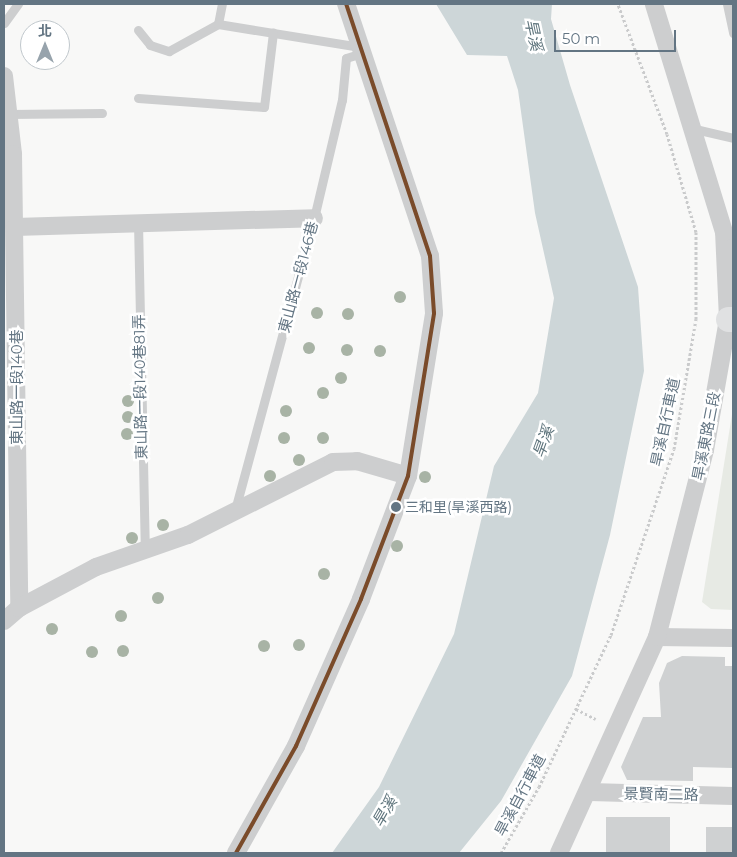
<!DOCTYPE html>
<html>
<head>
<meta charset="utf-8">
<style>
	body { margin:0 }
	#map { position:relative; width:737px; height:857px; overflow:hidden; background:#f8f8f7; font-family:Montserrat,"Noto Sans TC",sans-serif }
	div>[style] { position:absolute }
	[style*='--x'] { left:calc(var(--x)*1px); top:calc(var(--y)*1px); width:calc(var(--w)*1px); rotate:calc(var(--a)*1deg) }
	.green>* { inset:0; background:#e7eae4 }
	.water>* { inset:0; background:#cdd6d8 }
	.building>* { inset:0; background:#cfd1d2; transform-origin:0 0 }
	.path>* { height:3px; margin-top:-1.5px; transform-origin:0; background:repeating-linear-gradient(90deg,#cacbcc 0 2.5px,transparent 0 5px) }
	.lane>* { height:9px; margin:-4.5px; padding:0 4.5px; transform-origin:4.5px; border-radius:4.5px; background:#cdcecf }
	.street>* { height:18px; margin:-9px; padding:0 9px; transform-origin:9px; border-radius:9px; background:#cdcecf }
	.secondary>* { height:25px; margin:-12.5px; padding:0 12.5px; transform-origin:12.5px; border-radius:12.5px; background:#e0e1e2 }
	.bus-1>* { height:4px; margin:-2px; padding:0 2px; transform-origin:2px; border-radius:2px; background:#7a4b2a }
	.trees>* { width:12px; height:12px; margin:-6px; border-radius:50%; background:#a8b3a5 }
	.dots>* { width:14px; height:14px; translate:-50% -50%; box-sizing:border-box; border:2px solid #fff; border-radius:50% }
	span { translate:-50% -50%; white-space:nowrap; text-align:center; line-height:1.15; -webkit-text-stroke:5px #fff; paint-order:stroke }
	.bus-label { font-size:14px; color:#637583 }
	.left { translate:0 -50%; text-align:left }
	.street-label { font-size:15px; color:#637583 }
	.water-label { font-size:16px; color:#5e747c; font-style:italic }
	.frame { position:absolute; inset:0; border:5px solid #637583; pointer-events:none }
	.north { position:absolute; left:20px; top:20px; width:50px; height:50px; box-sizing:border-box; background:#fff; border:1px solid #c1c8cd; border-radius:50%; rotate:0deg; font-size:14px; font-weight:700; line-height:20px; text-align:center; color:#637583 }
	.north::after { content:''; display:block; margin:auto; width:18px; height:22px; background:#97a3ac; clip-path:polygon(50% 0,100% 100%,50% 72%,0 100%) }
	.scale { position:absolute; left:554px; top:30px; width:122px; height:22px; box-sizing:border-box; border:2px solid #637583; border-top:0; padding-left:6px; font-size:15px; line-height:18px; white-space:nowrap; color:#637583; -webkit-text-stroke:4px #fff; paint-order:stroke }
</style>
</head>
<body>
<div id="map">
	<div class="green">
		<i style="clip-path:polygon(733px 408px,733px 610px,711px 609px,702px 602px)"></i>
	</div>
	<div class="water">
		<i style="clip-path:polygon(436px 4px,552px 4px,551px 19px,570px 85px,638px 287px,644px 371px,610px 535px,572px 676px,501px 801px,459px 853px,332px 853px,379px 787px,454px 634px,494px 466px,538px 393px,554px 298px,535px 213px,518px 90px,507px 56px,467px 55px)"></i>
	</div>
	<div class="building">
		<i style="clip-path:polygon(682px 656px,725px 657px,725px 666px,733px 666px,733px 768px,693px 767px,693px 781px,627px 780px,621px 767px,643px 717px,661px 717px,659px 683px,667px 663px)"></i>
		<i style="left:606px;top:817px;width:64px;height:36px"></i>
		<i style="left:706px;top:827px;width:27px;height:26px"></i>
	</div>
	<div class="path">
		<i style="--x:576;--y:709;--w:22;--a:27"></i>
		<i style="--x:501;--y:853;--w:76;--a:-60.1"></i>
		<i style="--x:539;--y:787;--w:168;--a:-64.7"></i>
		<i style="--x:611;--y:635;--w:196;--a:-71.3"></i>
		<i style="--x:674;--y:449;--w:132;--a:-80.4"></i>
		<i style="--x:696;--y:319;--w:87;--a:-90"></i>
		<i style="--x:696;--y:232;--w:102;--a:-106.5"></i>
		<i style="--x:667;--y:134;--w:139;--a:-110.7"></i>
	</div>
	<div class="lane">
		<i style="--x:727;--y:4;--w:30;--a:78"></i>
		<i style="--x:4;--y:23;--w:24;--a:-54"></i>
		<i style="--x:218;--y:24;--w:20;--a:-79"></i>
		<i style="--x:138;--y:30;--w:19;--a:51"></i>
		<i style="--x:150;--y:45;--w:20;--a:18"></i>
		<i style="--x:169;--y:51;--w:56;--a:-28.9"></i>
		<i style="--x:218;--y:24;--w:144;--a:9.2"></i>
		<i style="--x:138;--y:98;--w:126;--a:4.1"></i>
		<i style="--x:264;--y:107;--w:75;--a:-83.1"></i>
		<i style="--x:9;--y:114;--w:93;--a:-0.6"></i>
		<i style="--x:695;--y:129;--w:39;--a:13"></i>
		<i style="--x:138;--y:222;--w:330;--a:88.8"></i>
		<i style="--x:235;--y:510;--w:302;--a:-74.9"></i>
		<i style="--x:314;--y:218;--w:121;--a:-76.7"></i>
		<i style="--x:342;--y:100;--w:42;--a:-84.6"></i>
		<i style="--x:346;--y:58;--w:17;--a:-17"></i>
	</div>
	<div class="street">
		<i style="--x:4;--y:76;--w:79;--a:83.4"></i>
		<i style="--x:13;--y:154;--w:454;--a:89.2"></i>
		<i style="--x:15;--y:227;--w:299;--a:-1.7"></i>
		<i style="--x:4;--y:621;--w:20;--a:-41"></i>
		<i style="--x:19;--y:608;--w:87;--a:-28"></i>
		<i style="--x:96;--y:567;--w:97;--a:-19.2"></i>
		<i style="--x:188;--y:535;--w:162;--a:-26.7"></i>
		<i style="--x:333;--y:462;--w:24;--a:-2"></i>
		<i style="--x:357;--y:461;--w:53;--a:16.4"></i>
		<i style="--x:657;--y:637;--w:76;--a:0.8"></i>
		<i style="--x:590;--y:792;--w:143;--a:1.6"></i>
		<i style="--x:236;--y:853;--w:123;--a:-60.7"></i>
		<i style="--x:296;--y:746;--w:161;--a:-66.1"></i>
		<i style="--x:361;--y:599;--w:132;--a:-69.1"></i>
		<i style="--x:408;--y:476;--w:165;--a:-80.9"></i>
		<i style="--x:434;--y:313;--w:57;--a:-94"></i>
		<i style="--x:430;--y:256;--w:266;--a:-108.4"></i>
		<i style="--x:559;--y:853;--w:237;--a:-65.6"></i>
		<i style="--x:657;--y:637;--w:193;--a:-75.6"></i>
		<i style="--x:705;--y:450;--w:133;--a:-80"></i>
		<i style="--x:728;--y:319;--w:87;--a:-92.6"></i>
		<i style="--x:724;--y:232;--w:239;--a:-107.1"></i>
	</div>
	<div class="secondary">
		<i style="--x:728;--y:319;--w:5;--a:0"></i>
	</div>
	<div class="bus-1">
		<i style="--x:236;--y:853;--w:123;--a:-60.7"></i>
		<i style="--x:296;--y:746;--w:161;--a:-66.1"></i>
		<i style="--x:361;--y:599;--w:132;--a:-69.1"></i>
		<i style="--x:408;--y:476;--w:165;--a:-80.9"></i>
		<i style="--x:434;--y:313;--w:57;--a:-94"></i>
		<i style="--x:430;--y:256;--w:266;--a:-108.4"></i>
	</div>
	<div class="trees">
		<i style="left:400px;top:297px"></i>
		<i style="left:317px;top:313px"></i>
		<i style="left:348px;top:314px"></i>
		<i style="left:309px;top:348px"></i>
		<i style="left:347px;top:350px"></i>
		<i style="left:380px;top:351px"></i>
		<i style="left:341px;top:378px"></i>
		<i style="left:323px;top:393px"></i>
		<i style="left:128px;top:401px"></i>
		<i style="left:286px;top:411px"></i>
		<i style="left:128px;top:417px"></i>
		<i style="left:127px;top:434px"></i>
		<i style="left:284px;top:438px"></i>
		<i style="left:323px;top:438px"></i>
		<i style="left:299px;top:460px"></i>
		<i style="left:270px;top:476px"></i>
		<i style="left:425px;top:477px"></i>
		<i style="left:163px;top:525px"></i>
		<i style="left:132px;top:538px"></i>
		<i style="left:397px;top:546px"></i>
		<i style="left:324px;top:574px"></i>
		<i style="left:158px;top:598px"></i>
		<i style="left:121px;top:616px"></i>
		<i style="left:52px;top:629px"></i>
		<i style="left:299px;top:645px"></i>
		<i style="left:264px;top:646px"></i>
		<i style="left:123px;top:651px"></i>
		<i style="left:92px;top:652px"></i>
	</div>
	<div class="dots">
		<i style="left:396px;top:507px;background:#637583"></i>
	</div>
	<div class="bus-label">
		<span class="left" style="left:405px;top:507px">三和里(旱溪西路)</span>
	</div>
	<div class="street-label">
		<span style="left:298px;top:277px;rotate:-75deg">東山路一段146巷</span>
		<span style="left:17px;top:387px;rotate:-90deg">東山路一段140巷</span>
		<span style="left:140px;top:387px;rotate:-91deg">東山路一段140巷81弄</span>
		<span style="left:665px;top:422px;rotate:-78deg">旱溪自行車道</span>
		<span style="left:706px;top:436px;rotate:-79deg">旱溪東路三段</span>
		<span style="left:661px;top:794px;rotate:1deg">景賢南二路</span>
		<span style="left:520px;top:795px;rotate:-62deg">旱溪自行車道</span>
	</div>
	<div class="water-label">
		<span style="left:533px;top:35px;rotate:78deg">旱溪</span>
		<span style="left:544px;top:442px;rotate:-70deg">旱溪</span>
		<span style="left:385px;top:812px;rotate:-60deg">旱溪</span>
	</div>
	<div class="frame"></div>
	<div class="north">北</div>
	<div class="scale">50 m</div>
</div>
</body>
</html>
